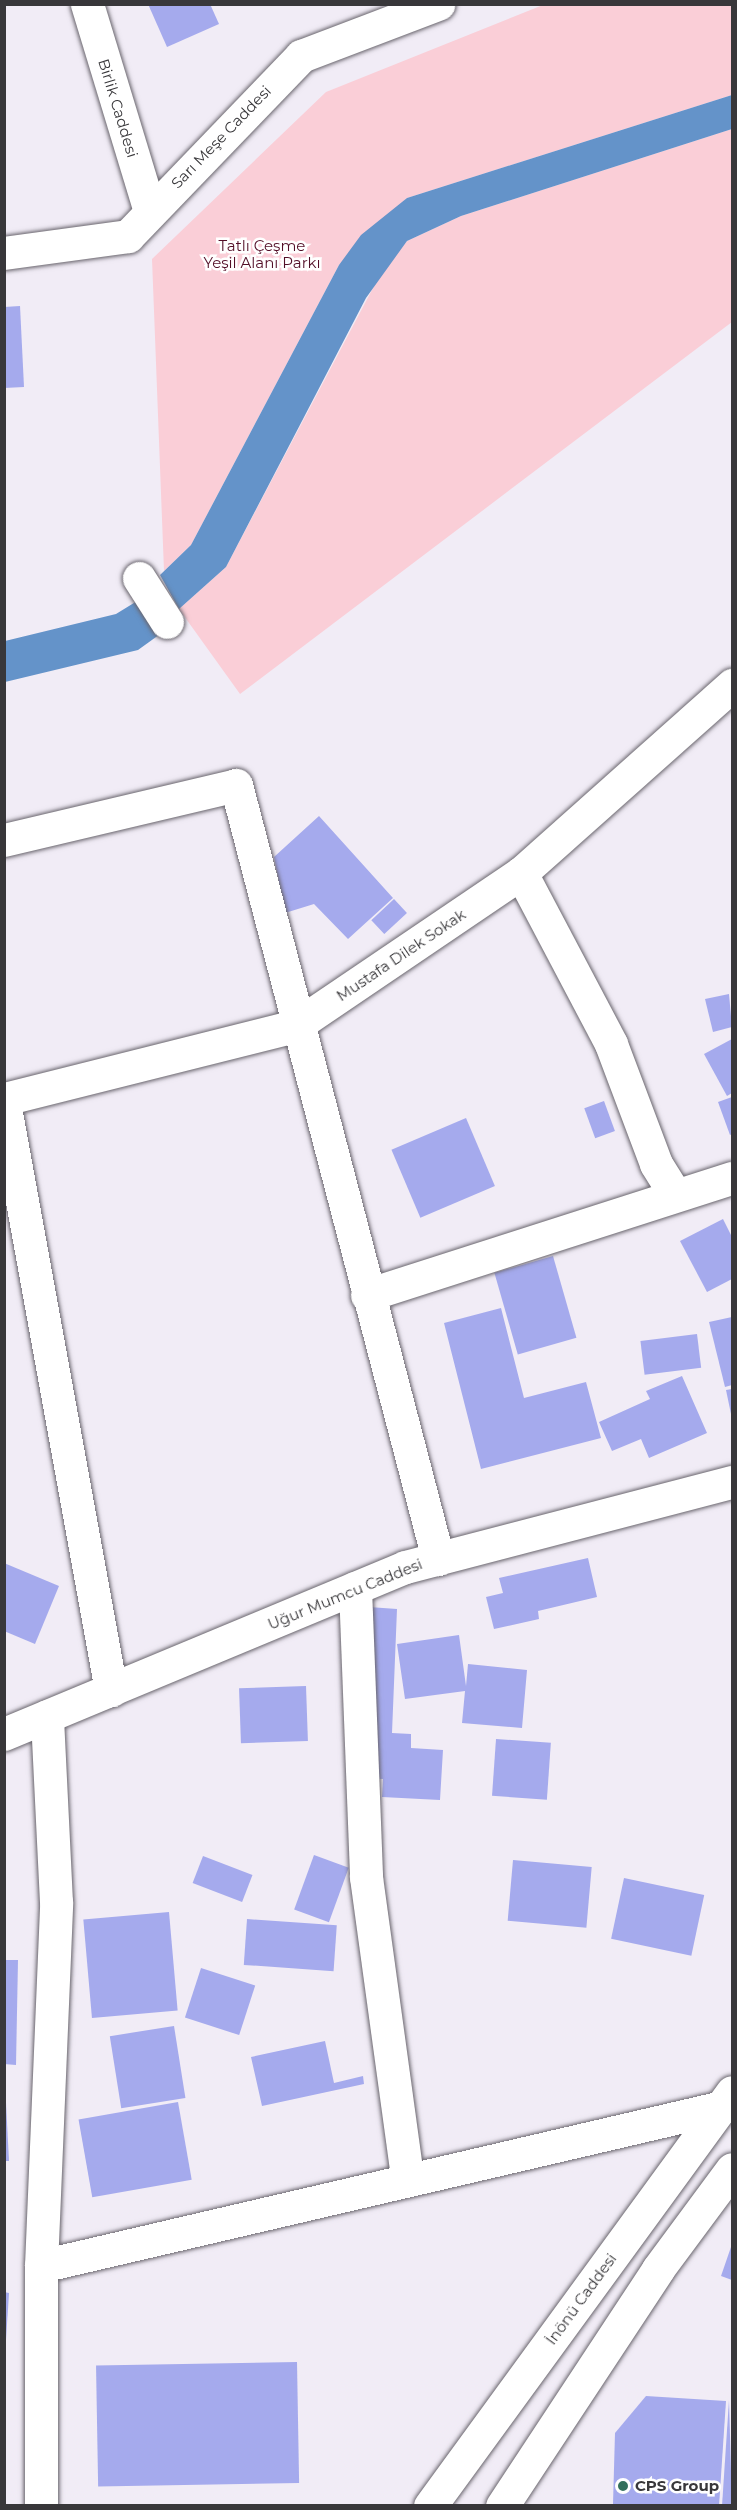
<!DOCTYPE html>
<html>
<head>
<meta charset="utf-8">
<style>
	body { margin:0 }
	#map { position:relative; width:737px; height:2510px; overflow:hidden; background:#f1ecf6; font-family:Montserrat,sans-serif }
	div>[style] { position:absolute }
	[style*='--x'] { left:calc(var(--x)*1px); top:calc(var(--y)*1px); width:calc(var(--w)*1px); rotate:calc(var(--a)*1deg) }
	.green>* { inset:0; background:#faced7 }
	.water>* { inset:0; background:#6493c9 }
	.building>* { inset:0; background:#a5aaed; transform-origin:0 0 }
	.roads { filter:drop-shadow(0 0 2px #69656d) drop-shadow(0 0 2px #69656d) }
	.minor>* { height:33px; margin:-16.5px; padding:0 16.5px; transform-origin:16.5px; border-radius:16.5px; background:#fff }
	.major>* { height:33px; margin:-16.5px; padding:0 16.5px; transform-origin:16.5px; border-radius:16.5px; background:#fff }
	.dots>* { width:16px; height:16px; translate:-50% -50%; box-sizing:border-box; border:3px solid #fff; border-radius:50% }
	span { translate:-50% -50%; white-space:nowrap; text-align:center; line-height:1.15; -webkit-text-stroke:5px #fff; paint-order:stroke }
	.street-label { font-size:15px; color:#38373a }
	.park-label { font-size:15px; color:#530e27 }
	.poi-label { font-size:15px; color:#38373a; font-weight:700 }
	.left { translate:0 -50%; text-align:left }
	.frame { position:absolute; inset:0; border:6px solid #38373a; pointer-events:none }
</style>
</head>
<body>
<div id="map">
	<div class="green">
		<i style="clip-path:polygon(543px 5px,732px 5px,732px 95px,407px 198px,339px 265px,191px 545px,164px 571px,152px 259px,326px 92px)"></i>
		<i style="clip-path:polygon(732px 129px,732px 322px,240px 694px,179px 609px,226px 567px,383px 269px,407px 241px,461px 216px)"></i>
	</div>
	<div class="water">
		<i style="clip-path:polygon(732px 95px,732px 129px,461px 216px,407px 241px,366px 298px,226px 567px,179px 609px,160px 575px,191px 545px,339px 265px,361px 235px,407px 198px)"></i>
		<i style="clip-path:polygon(142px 598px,163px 632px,138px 650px,5px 682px,5px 641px,116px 614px)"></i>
	</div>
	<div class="building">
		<i style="clip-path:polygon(148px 4px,210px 4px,219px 24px,167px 47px)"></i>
		<i style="clip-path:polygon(20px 306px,24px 387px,4px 388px,4px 307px)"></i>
		<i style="clip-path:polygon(319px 816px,393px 898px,348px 939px,314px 904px,285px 913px,274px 857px)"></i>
		<i style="left:394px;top:899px;width:19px;height:31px;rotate:47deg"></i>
		<i style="clip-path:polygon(729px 994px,732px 1027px,713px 1032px,705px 999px)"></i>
		<i style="clip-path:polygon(732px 1039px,732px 1093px,727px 1096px,704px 1054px)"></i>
		<i style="clip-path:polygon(732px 1097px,732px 1134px,730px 1135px,718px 1102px)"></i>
		<i style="left:604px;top:1101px;width:32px;height:21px;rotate:70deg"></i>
		<i style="left:466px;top:1118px;width:74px;height:81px;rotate:67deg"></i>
		<i style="clip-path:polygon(723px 1219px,732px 1237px,732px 1279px,707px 1292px,680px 1241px)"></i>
		<i style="left:553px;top:1256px;width:85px;height:61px;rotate:74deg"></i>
		<i style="clip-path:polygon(501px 1308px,524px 1398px,586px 1382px,601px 1438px,481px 1469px,444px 1323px)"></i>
		<i style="clip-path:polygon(732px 1317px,732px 1385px,725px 1387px,709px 1322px)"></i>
		<i style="left:697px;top:1334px;width:34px;height:57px;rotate:83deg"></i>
		<i style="clip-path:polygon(682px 1376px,707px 1433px,649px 1458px,641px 1439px,612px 1451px,599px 1422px,650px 1399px,646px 1391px)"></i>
		<i style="clip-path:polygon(732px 1389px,732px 1413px,731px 1414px,726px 1390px)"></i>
		<i style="clip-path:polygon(588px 1558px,597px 1597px,538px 1611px,539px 1619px,494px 1629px,486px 1597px,503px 1593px,499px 1578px)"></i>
		<i style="clip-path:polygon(4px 1563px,59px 1586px,35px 1644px,4px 1631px)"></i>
		<i style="clip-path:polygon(369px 1607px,397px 1609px,392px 1733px,411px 1734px,411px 1748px,443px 1750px,440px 1800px,382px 1797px,383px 1779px,361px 1778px)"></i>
		<i style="clip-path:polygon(459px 1635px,466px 1686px,468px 1664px,527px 1670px,522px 1728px,462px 1723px,465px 1691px,405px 1699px,397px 1644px)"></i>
		<i style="left:306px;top:1686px;width:55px;height:67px;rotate:88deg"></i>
		<i style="left:496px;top:1739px;width:55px;height:57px;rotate:4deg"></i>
		<i style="left:314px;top:1855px;width:37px;height:58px;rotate:20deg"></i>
		<i style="left:203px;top:1856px;width:53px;height:29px;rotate:21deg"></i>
		<i style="left:513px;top:1860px;width:79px;height:61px;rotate:5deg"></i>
		<i style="left:624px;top:1878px;width:82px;height:62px;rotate:12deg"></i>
		<i style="left:169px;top:1912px;width:99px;height:86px;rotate:85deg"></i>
		<i style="left:247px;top:1919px;width:90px;height:46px;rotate:4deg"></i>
		<i style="clip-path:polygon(4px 1960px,18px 1960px,16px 2065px,4px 2064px)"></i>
		<i style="left:201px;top:1968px;width:57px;height:52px;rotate:18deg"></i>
		<i style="left:174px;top:2026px;width:73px;height:65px;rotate:81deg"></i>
		<i style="clip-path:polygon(325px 2041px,334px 2083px,363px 2076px,364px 2084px,262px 2106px,251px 2057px)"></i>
		<i style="left:178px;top:2102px;width:79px;height:101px;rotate:80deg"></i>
		<i style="clip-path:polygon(4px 2103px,6px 2103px,9px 2161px,4px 2161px)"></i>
		<i style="clip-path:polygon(732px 2244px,732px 2280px,721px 2276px)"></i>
		<i style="clip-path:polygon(4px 2292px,9px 2293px,6px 2340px,4px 2340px)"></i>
		<i style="left:297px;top:2362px;width:121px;height:201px;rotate:89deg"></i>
		<i style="clip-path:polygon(646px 2396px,726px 2401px,719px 2506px,613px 2504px,615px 2433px)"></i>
		<i style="clip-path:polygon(729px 2400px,732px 2506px,722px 2506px)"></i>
	</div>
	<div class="roads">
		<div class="minor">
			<i style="--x:87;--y:4;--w:216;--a:73.1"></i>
			<i style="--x:4;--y:253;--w:125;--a:-7.8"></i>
			<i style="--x:128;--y:236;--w:250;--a:-46.1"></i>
			<i style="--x:301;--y:56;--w:147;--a:-20.8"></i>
			<i style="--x:139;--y:578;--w:52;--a:57.5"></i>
			<i style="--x:4;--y:840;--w:238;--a:-13.3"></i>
			<i style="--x:236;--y:785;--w:800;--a:75.37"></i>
			<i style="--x:521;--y:873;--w:193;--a:62.2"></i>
			<i style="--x:611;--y:1044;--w:128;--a:69.4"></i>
			<i style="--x:656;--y:1164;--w:36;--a:58"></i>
			<i style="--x:4;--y:1099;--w:300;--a:-14.1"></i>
			<i style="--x:295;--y:1026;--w:273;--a:-34.1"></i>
			<i style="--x:521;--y:873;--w:283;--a:-41.7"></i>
			<i style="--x:4;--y:1102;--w:598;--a:79.69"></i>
			<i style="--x:367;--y:1295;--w:383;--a:-17.8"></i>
			<i style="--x:355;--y:1588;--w:289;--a:87.8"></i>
			<i style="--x:366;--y:1877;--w:304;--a:82.2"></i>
			<i style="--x:4;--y:1734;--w:434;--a:-22.6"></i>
			<i style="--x:405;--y:1567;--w:338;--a:-14.6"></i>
			<i style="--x:41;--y:2266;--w:699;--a:-13.14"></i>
			<i style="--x:41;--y:2506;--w:240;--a:-90"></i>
			<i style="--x:41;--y:2266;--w:364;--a:-87.6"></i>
			<i style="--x:56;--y:1902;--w:186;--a:-92.8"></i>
		</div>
		<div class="major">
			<i style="--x:430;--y:2506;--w:512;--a:-53.89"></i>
			<i style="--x:502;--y:2506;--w:284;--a:-56.6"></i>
			<i style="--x:658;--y:2269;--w:124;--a:-53.5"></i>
		</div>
	</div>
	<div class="dots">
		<i style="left:623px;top:2486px;background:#33705c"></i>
	</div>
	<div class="street-label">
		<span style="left:118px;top:108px;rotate:73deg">Birlik Caddesi</span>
		<span style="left:221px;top:137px;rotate:-46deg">Sarı Meşe Caddesi</span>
		<span style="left:401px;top:955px;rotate:-34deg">Mustafa Dilek Sokak</span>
		<span style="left:345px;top:1594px;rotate:-22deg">Uğur Mumcu Caddesi</span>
		<span style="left:581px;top:2299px;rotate:-54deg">İnönü Caddesi</span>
	</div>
	<div class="park-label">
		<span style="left:262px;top:254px">Tatlı Çeşme<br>Yeşil Alanı Parkı</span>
	</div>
	<div class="poi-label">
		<span class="left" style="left:635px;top:2486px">CPS Group</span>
	</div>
	<div class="frame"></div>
</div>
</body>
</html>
